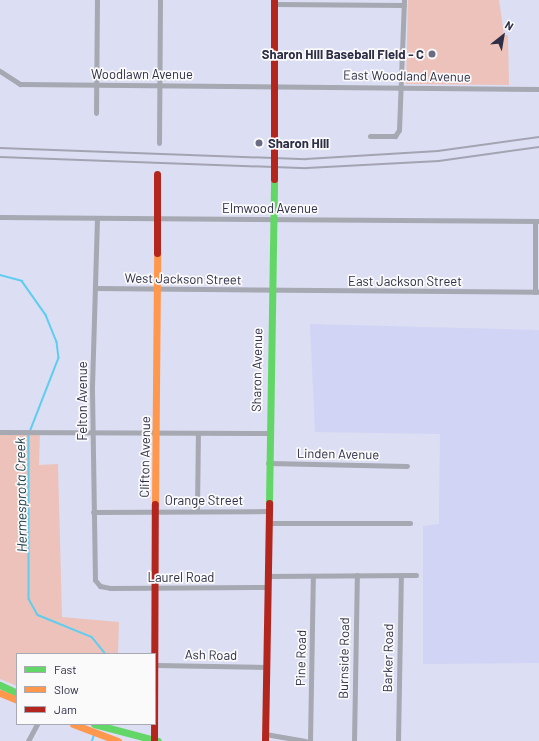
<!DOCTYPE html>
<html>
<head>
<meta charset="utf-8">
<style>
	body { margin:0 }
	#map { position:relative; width:539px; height:741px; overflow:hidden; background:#dcdef3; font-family:Barlow,sans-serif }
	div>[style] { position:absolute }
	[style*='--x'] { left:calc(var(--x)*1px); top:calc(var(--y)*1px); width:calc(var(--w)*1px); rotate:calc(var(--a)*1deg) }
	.built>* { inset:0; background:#d1d4f4 }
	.green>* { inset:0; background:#ecc2bb }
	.stream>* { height:1.5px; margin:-0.75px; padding:0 0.75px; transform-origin:0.75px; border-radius:0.75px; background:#5ecdf0 }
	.street>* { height:5px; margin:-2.5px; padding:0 2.5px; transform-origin:2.5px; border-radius:2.5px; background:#a6a8b2 }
	.fast>* { height:7px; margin:-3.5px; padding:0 3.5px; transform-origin:3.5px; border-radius:3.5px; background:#63d668 }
	.slow>* { height:7px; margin:-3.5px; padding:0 3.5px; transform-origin:3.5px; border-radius:3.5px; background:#ff974d }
	.jam>* { height:7px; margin:-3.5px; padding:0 3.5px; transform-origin:3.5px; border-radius:3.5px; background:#b3261e }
	.rail>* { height:1.5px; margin:-0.75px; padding:0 0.75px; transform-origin:0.75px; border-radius:0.75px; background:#a3a4b2 }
	.jam-bridge>* { height:7px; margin:-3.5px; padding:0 3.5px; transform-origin:3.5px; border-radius:3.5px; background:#b3261e }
	.dots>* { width:11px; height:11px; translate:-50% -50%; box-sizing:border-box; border:2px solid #fafafa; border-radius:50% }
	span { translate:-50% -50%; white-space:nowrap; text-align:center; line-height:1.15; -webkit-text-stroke:3.5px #fafafa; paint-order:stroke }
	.poi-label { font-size:13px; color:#2e2f47; font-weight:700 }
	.right { translate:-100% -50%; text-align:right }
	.left { translate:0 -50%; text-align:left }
	.street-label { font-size:13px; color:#2e2f47 }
	.water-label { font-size:14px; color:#203e48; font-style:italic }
	.legend { position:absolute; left:16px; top:653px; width:140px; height:72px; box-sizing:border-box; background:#fafafa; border:1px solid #a8a9b2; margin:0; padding:5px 7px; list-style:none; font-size:12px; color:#2e2f47 }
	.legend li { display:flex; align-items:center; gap:8px; height:20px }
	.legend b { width:20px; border:1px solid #a8a9b2 }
	.north { position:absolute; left:483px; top:16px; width:40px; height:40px; -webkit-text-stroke:3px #fafafa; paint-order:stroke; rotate:31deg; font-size:11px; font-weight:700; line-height:16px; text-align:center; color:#2e2f47 }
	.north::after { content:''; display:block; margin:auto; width:14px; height:18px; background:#2e2f47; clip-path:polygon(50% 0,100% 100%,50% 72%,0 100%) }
</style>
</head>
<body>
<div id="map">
	<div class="built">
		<i style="clip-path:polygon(310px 324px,539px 330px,539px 663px,423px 664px,423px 526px,439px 524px,440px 434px,315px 432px)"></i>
	</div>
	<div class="green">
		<i style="clip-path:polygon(408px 0,499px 0,504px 35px,508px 35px,509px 85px,406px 84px)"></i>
		<i style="clip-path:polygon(0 432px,40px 432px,39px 465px,58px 464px,62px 617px,119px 622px,118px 654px,17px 654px,17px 686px,0 679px)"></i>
	</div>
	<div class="stream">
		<i style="--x:0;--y:275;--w:23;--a:15"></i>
		<i style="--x:22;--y:281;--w:42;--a:54.8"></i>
		<i style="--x:46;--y:315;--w:29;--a:68"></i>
		<i style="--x:57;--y:342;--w:16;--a:83"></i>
		<i style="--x:59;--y:358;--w:77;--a:111.3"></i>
		<i style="--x:29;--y:434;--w:165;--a:90"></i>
		<i style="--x:29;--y:599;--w:18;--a:61"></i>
		<i style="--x:38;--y:615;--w:58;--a:22.2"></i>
		<i style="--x:92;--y:637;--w:22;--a:51"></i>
		<i style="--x:92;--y:741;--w:6;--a:-72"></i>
	</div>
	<div class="street">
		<i style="--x:274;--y:4;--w:130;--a:0.4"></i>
		<i style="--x:0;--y:71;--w:24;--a:33"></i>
		<i style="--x:20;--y:84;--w:519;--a:0.55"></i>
		<i style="--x:96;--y:113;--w:113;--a:-89.5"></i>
		<i style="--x:370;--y:136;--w:25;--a:0"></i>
		<i style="--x:395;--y:136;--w:7;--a:-56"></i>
		<i style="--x:399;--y:130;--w:130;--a:-87.8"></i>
		<i style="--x:159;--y:143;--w:143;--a:-89.6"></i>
		<i style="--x:0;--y:217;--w:539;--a:0.43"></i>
		<i style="--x:97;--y:218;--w:172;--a:91.7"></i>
		<i style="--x:92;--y:390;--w:190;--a:89.1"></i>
		<i style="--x:95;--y:580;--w:8;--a:50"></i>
		<i style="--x:100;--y:586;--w:10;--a:11"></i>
		<i style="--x:110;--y:588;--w:157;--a:-0.4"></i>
		<i style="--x:535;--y:221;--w:71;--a:90"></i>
		<i style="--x:95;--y:288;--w:444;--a:0.5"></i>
		<i style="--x:0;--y:432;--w:268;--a:0.2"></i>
		<i style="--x:268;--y:463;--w:139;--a:1.2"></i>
		<i style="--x:197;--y:510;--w:77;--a:-89.3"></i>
		<i style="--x:93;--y:512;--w:174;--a:-0.3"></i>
		<i style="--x:268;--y:523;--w:142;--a:0"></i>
		<i style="--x:267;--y:576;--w:149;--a:-0.4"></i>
		<i style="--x:156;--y:665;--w:110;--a:1"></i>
		<i style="--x:265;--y:734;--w:41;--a:9.9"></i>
		<i style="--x:28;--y:741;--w:19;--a:-62"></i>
		<i style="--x:310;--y:741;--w:165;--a:-89"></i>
		<i style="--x:354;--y:741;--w:166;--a:-89"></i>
		<i style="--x:398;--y:741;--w:166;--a:-89"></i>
	</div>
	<div class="fast">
		<i style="--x:269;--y:503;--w:324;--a:-89.1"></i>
		<i style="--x:0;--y:685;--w:19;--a:25"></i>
		<i style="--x:94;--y:724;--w:66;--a:14.9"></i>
	</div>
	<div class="slow">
		<i style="--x:155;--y:504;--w:251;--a:-89.5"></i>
		<i style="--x:0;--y:693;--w:18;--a:22"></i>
		<i style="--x:73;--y:724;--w:48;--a:20.7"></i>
	</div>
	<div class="jam">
		<i style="--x:274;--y:0;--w:154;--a:90"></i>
		<i style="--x:157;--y:253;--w:79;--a:-90"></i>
		<i style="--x:154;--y:741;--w:237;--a:-89.8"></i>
		<i style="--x:265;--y:741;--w:238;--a:-89"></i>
	</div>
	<div class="rail">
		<i style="--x:0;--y:148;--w:306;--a:2.1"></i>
		<i style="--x:306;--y:159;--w:132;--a:-3.5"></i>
		<i style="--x:438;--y:151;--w:102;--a:-7.9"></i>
		<i style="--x:0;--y:157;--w:307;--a:2.1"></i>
		<i style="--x:307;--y:168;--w:132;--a:-3"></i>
		<i style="--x:439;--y:161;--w:101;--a:-8"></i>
	</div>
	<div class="jam-bridge">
		<i style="--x:274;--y:154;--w:25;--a:90"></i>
	</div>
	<div class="dots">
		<i style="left:432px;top:54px;background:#6b6c83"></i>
		<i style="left:259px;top:143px;background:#6b6c83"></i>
	</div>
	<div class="poi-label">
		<span class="right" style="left:424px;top:54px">Sharon Hill Baseball Field - C</span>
		<span class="left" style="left:268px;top:143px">Sharon Hill</span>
	</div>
	<div class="street-label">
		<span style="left:142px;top:74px">Woodlawn Avenue</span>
		<span style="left:407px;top:76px;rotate:1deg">East Woodland Avenue</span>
		<span style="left:270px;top:208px">Elmwood Avenue</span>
		<span style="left:183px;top:279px;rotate:1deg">West Jackson Street</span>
		<span style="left:405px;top:281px">East Jackson Street</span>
		<span style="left:257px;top:370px;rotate:-89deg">Sharon Avenue</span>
		<span style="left:82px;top:401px;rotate:-90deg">Felton Avenue</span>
		<span style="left:338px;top:454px;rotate:1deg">Linden Avenue</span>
		<span style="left:145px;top:457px;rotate:-89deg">Clifton Avenue</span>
		<span style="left:204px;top:500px">Orange Street</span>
		<span style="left:181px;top:577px">Laurel Road</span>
		<span style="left:211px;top:655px;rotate:1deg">Ash Road</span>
		<span style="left:301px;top:658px;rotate:-89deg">Pine Road</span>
		<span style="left:344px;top:658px;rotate:-89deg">Burnside Road</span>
		<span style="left:388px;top:658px;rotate:-89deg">Barker Road</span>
	</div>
	<div class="water-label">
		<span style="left:21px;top:495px;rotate:-91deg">Hermesprota Creek</span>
	</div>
	<ul class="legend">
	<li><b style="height:5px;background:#63d668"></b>Fast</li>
	<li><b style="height:5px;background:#ff974d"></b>Slow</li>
	<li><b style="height:5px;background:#b3261e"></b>Jam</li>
	</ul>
	<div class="north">N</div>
</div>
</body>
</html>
